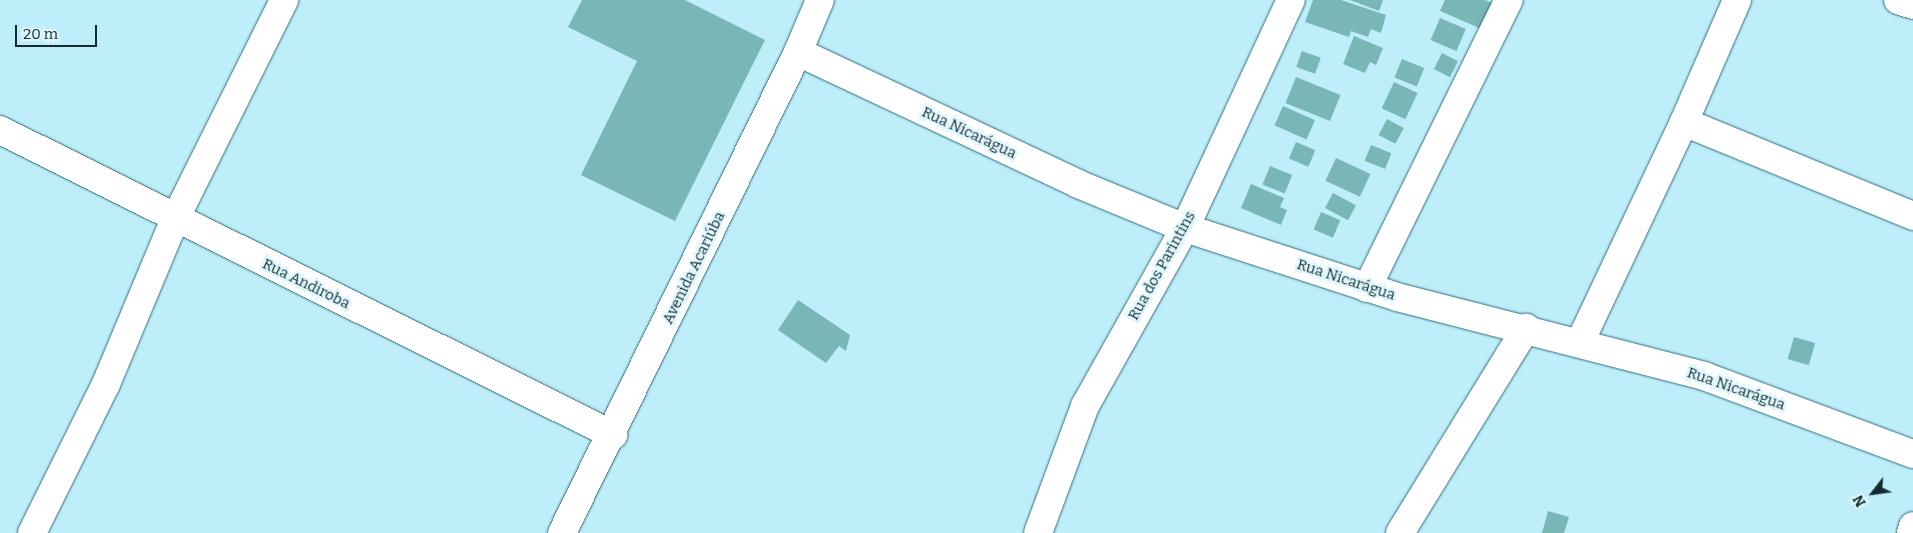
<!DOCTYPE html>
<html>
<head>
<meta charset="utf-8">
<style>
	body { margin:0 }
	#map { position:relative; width:1913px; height:533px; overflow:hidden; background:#bdeefa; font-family:Bitter,serif }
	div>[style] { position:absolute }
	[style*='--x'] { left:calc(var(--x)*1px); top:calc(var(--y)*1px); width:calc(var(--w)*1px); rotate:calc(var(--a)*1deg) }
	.building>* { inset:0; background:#78b7b6; transform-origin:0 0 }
	.roads { filter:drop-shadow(0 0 1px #306c7a) drop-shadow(0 0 1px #306c7a) }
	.minor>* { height:28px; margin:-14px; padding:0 14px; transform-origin:14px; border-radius:14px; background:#fff }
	span { translate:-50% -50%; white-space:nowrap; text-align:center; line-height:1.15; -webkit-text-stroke:4.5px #def6fc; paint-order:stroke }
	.street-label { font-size:15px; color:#132c31 }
	.north { position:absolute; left:1848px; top:468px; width:50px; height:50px; -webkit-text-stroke:4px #def6fc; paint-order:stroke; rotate:240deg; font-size:14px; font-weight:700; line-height:20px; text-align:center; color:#132c31 }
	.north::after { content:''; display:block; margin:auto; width:18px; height:22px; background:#132c31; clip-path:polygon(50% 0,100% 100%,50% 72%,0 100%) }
	.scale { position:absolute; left:15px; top:25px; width:82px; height:22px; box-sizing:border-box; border:2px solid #132c31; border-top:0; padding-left:6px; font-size:15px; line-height:18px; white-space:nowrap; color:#132c31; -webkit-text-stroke:4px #def6fc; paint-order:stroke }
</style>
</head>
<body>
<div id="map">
	<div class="building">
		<i style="clip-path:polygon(582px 0,685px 0,765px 40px,675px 221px,581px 175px,637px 61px,568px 27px)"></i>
		<i style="clip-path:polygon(1313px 0,1341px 0,1386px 15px,1381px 33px,1371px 29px,1368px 37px,1351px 31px,1349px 37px,1305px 22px)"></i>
		<i style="clip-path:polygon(1350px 0,1383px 0,1379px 11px)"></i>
		<i style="clip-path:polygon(1445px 0,1485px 0,1495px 4px,1484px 30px,1440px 11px)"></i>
		<i style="left:1440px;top:18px;width:28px;height:24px;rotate:23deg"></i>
		<i style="clip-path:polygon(1354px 36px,1383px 48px,1376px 65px,1370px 62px,1365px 73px,1343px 64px)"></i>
		<i style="left:1302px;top:51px;width:20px;height:17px;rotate:20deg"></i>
		<i style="left:1442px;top:53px;width:18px;height:18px;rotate:27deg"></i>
		<i style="left:1402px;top:59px;width:24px;height:20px;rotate:22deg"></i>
		<i style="left:1296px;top:77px;width:48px;height:28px;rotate:22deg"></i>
		<i style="left:1394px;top:82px;width:26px;height:29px;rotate:25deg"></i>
		<i style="left:1283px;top:106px;width:35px;height:21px;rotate:24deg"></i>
		<i style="left:1387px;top:119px;width:19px;height:18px;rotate:28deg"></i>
		<i style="left:1296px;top:142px;width:21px;height:18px;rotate:23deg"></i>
		<i style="left:1371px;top:145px;width:22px;height:17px;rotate:22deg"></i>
		<i style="left:1336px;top:158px;width:38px;height:25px;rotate:25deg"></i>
		<i style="left:1270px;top:166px;width:24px;height:20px;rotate:22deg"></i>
		<i style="clip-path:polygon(1251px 184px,1284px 198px,1280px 207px,1287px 210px,1281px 225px,1241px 208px)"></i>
		<i style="left:1333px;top:193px;width:26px;height:17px;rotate:28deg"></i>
		<i style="left:1321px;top:212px;width:21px;height:19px;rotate:23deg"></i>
		<i style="clip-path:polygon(798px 300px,850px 335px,846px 351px,839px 346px,826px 363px,778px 330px)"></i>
		<i style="left:1794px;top:337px;width:22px;height:23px;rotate:16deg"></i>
		<i style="clip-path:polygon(1548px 511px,1569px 517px,1564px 533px,1542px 533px)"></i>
	</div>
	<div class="roads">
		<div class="minor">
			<i style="--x:1898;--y:0;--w:16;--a:18"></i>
			<i style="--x:798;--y:52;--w:310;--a:25.2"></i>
			<i style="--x:1078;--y:184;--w:116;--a:22.4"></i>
			<i style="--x:1185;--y:228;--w:223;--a:18"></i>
			<i style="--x:1397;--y:297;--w:317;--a:14.4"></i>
			<i style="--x:1704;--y:376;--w:223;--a:20.5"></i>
			<i style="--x:1684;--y:122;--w:248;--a:22.3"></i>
			<i style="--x:0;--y:130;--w:685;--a:26.45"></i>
			<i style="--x:1367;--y:288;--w:321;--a:-63.8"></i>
			<i style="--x:1580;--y:342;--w:243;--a:-64.7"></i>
			<i style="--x:1684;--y:122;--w:133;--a:-66.5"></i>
			<i style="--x:32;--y:533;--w:166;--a:-63.6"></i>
			<i style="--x:106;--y:384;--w:179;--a:-67.3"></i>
			<i style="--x:175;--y:219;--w:245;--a:-63.5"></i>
			<i style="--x:562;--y:533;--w:536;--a:-63.87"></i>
			<i style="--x:798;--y:52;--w:56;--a:-67.1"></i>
			<i style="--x:1038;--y:533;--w:135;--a:-69.7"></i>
			<i style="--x:1085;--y:406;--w:204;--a:-60.7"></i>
			<i style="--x:1185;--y:228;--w:251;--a:-65.1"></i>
			<i style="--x:1400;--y:533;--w:241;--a:-58.4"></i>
			<i style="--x:1911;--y:533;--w:7;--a:-74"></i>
		</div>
	</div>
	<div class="street-label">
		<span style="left:969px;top:133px;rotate:25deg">Rua Nicarágua</span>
		<span style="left:1162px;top:266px;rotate:-61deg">Rua dos Parintins</span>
		<span style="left:694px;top:268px;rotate:-64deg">Avenida Acariúba</span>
		<span style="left:1346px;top:280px;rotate:18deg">Rua Nicarágua</span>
		<span style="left:306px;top:284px;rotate:26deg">Rua Andiroba</span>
		<span style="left:1736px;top:389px;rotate:19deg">Rua Nicarágua</span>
	</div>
	<div class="north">N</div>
	<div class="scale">20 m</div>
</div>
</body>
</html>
